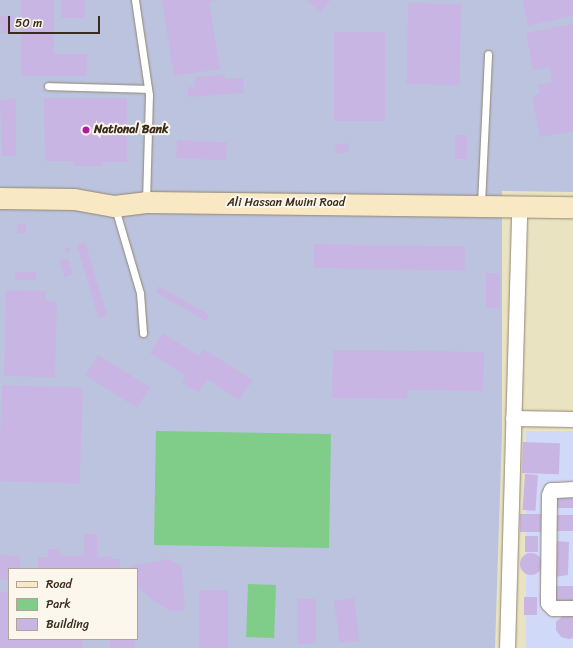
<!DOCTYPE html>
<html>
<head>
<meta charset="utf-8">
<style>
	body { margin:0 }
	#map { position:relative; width:573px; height:648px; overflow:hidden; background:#e9e3c2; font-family:Sriracha,sans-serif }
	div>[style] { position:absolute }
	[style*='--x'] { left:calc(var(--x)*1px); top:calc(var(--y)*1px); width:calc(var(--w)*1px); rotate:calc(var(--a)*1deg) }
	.built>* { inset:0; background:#d1d9f9; transform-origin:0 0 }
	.industrial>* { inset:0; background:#bbc3de }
	.green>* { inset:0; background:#80cc89; transform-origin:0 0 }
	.building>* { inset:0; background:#c9b5e3; transform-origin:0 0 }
	.round { border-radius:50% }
	.roads { filter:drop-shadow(0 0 1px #928670) drop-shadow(0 0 1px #928670) }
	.service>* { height:7px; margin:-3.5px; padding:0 3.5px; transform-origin:3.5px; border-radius:3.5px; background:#fff }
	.minor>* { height:15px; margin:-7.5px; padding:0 7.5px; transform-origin:7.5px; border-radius:7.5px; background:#fff }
	.secondary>* { height:21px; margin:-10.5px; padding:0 10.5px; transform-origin:10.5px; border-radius:10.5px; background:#f8e8c3 }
	.dots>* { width:11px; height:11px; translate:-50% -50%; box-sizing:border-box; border:2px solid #fbf7ec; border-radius:50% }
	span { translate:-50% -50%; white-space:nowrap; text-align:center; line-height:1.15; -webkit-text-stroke:4px #fbf7ec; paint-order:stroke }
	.poi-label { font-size:12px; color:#3b2a1e; font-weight:700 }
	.left { translate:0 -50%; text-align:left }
	.street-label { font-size:12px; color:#3b2a1e }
	.legend { position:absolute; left:8px; top:568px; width:130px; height:72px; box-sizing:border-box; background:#fbf7ec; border:1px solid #aea59a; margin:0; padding:5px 7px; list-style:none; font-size:12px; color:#3b2a1e }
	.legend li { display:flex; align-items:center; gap:8px; height:20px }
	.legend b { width:20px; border:1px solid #aea59a }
	.scale { position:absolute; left:8px; top:16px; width:92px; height:18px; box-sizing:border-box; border:2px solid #3b2a1e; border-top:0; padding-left:5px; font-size:12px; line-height:14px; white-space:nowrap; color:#3b2a1e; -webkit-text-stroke:3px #fbf7ec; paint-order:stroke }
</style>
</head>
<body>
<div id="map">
	<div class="built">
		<i style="left:526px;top:431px;width:47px;height:217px"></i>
	</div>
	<div class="industrial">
		<i style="clip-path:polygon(evenodd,0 0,573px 0,573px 192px,502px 191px,502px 433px,495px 648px,0 648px,0 0,9px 569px,137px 569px,137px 639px,9px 639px,9px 569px)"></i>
	</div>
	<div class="green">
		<i style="left:156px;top:431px;width:175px;height:114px;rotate:1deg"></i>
		<i style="left:248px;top:584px;width:28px;height:53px;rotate:2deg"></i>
	</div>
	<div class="building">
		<i style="clip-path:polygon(21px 0,54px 0,54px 54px,87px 54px,87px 76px,21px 76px)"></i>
		<i style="left:61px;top:0;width:24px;height:18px"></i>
		<i style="clip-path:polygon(162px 0,216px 0,209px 2px,220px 69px,174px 76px)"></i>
		<i style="clip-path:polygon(306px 0,330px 0,321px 12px)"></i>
		<i style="clip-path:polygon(523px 0,573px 0,573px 16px,528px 26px)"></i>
		<i style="left:408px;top:3px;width:53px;height:81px;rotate:1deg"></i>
		<i style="clip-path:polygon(0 16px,13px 16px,13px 33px,2px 33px,2px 48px)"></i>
		<i style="clip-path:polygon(573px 24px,573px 131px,540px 137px,532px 98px,540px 93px,538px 85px,552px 82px,549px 67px,533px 70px,526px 33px)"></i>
		<i style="left:334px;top:32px;width:51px;height:89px"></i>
		<i style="clip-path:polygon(224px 75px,226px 79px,243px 78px,244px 93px,188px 97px,188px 87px,196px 87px,195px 77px)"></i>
		<i style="clip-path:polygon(44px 98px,127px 98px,127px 162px,103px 162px,103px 166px,74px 166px,74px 161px,45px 161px)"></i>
		<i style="clip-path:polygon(16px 99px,16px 156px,2px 156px,0 100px)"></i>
		<i style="left:455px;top:135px;width:12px;height:24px"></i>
		<i style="left:177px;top:140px;width:50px;height:18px;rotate:3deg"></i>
		<i style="left:348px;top:143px;width:9px;height:13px;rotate:84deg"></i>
		<i style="left:17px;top:224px;width:9px;height:9px"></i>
		<i style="left:85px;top:242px;width:77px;height:9px;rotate:73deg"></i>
		<i style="left:314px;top:244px;width:151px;height:24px;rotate:1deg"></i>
		<i style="left:69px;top:247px;width:5px;height:5px;rotate:68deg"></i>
		<i style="left:68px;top:258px;width:17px;height:9px;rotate:73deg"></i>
		<i style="left:36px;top:272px;width:8px;height:21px;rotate:90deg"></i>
		<i style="left:486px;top:273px;width:14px;height:35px"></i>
		<i style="left:159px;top:286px;width:58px;height:7px;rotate:30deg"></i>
		<i style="clip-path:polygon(6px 290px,46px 291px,46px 301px,57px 302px,55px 377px,4px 376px)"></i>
		<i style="clip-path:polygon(163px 333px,199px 356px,203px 349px,253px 380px,239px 400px,207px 379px,198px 393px,182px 382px,186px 376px,150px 353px)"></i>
		<i style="clip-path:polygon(333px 350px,484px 352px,483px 391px,408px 390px,407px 399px,332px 398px)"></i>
		<i style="left:98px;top:355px;width:61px;height:24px;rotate:32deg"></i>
		<i style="left:2px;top:385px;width:81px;height:96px;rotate:2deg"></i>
		<i style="left:523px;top:442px;width:37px;height:31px;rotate:2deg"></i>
		<i style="left:525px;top:474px;width:13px;height:36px;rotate:4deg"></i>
		<i style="left:557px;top:498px;width:16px;height:10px"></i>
		<i style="left:520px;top:514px;width:21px;height:18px"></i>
		<i style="left:556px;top:515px;width:17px;height:16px"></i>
		<i style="clip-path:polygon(84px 534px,97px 534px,97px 558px,112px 556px,112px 559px,120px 559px,120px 569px,38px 569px,38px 557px,48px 557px,48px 549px,60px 549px,60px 556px,84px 556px)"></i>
		<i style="left:525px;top:536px;width:13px;height:16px"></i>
		<i style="clip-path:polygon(554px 541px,569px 542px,568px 575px,554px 577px)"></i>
		<i class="round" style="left:520px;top:553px;width:22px;height:22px"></i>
		<i style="clip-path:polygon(0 555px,20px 556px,20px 569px,9px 569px,9px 580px,0 579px)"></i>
		<i style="clip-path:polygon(168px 559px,182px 566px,185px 610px,170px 611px,152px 600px,137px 586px,137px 569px,131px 569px,130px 566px)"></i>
		<i style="left:556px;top:586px;width:17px;height:15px"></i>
		<i style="left:199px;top:590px;width:29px;height:58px"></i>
		<i style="clip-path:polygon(0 592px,9px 592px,9px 639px,83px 639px,82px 648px,0 648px)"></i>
		<i style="left:524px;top:597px;width:13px;height:18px"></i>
		<i style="left:354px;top:598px;width:43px;height:20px;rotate:83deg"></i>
		<i style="left:297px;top:599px;width:19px;height:45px"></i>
		<i style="clip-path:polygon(565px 614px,573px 615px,573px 638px,569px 639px,561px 637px,556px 630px,556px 622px)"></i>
		<i style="left:110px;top:639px;width:25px;height:9px"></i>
	</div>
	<div class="roads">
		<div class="service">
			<i style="--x:135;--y:0;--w:96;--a:81.6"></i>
			<i style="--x:149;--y:95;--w:106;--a:91.6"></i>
			<i style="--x:48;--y:86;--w:100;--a:1.7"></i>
			<i style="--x:481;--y:204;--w:150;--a:-87.3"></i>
			<i style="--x:115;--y:208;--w:89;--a:73.6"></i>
			<i style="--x:140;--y:293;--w:40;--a:85.7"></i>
		</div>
		<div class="minor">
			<i style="--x:513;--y:418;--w:60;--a:1"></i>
			<i style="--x:573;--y:489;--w:22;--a:177"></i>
			<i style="--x:551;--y:490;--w:5;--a:112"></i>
			<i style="--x:549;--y:495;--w:101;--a:90.6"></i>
			<i style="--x:548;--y:596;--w:7;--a:90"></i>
			<i style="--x:548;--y:603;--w:7;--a:45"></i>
			<i style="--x:553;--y:608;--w:20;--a:0"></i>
			<i style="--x:507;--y:648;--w:443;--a:-88.4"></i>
		</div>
		<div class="secondary">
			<i style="--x:0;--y:198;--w:74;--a:0.8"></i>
			<i style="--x:74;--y:199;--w:41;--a:9.9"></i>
			<i style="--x:114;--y:206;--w:32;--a:-7"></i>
			<i style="--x:146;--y:202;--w:427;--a:0.7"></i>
		</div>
	</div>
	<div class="dots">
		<i style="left:86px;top:130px;background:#b5179e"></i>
	</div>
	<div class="poi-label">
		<span class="left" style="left:94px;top:130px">National Bank</span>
	</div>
	<div class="street-label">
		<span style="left:286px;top:203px">Ali Hassan Mwini Road</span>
	</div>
	<ul class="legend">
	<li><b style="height:5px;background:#f8e8c3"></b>Road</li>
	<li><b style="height:11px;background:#80cc89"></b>Park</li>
	<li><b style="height:11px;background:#c9b5e3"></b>Building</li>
	</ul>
	<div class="scale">50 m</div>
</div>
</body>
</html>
